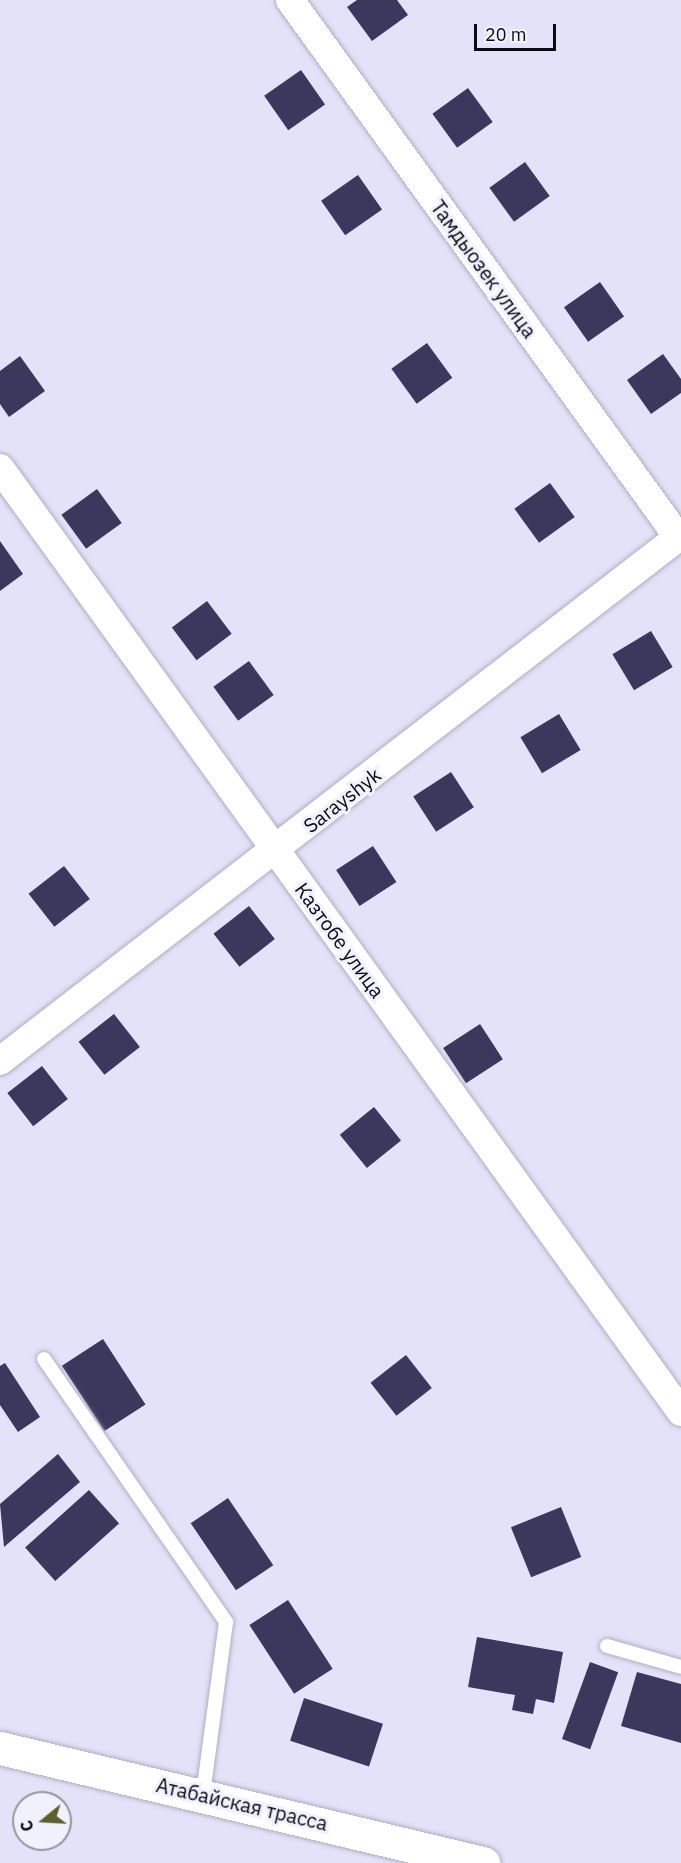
<!DOCTYPE html>
<html>
<head>
<meta charset="utf-8">
<style>
	body { margin:0 }
	#map { position:relative; width:681px; height:1863px; overflow:hidden; background:#e4e2f8; font-family:"IBM Plex Sans",sans-serif }
	div>[style] { position:absolute }
	[style*='--x'] { left:calc(var(--x)*1px); top:calc(var(--y)*1px); width:calc(var(--w)*1px); rotate:calc(var(--a)*1deg) }
	.building>* { inset:0; background:#3c375d; transform-origin:0 0 }
	.roads { filter:drop-shadow(0 0 2px #afaec2) drop-shadow(0 0 2px #afaec2) }
	.lane>* { height:14px; margin:-7px; padding:0 7px; transform-origin:7px; border-radius:7px; background:#fff }
	.street>* { height:28px; margin:-14px; padding:0 14px; transform-origin:14px; border-radius:14px; background:#fff }
	.secondary>* { height:33px; margin:-16.5px; padding:0 16.5px; transform-origin:16.5px; border-radius:16.5px; background:#fff }
	span { translate:-50% -50%; white-space:nowrap; text-align:center; line-height:1.15; -webkit-text-stroke:6px #f1f1fe; paint-order:stroke }
	.street-label { font-size:20px; color:#0b0a11 }
	.north { position:absolute; left:12px; top:1791px; width:60px; height:60px; box-sizing:border-box; background:#f1f1fe; border:2px solid #95959f; border-radius:50%; rotate:252deg; font-size:16px; font-weight:700; line-height:24px; text-align:center; color:#0b0a11 }
	.north::after { content:''; display:block; margin:auto; width:21px; height:27px; background:#60602d; clip-path:polygon(50% 0,100% 100%,50% 72%,0 100%) }
	.scale { position:absolute; left:474px; top:24px; width:82px; height:27px; box-sizing:border-box; border:3px solid #0b0a11; border-top:0; padding-left:8px; font-size:18px; line-height:21px; white-space:nowrap; color:#0b0a11; -webkit-text-stroke:4px #f1f1fe; paint-order:stroke }
</style>
</head>
<body>
<div id="map">
	<div class="building">
		<i style="clip-path:polygon(357px 0,397px 0,408px 15px,372px 41px,347px 7px)"></i>
		<i style="left:301px;top:70px;width:42px;height:45px;rotate:55deg"></i>
		<i style="left:468px;top:88px;width:42px;height:44px;rotate:54deg"></i>
		<i style="left:525px;top:162px;width:42px;height:44px;rotate:54deg"></i>
		<i style="left:358px;top:175px;width:42px;height:45px;rotate:55deg"></i>
		<i style="left:600px;top:282px;width:42px;height:44px;rotate:55deg"></i>
		<i style="left:427px;top:343px;width:43px;height:44px;rotate:54deg"></i>
		<i style="clip-path:polygon(663px 354px,681px 379px,681px 393px,651px 414px,627px 380px)"></i>
		<i style="clip-path:polygon(20px 356px,45px 391px,9px 417px,0 404px,0 371px)"></i>
		<i style="left:550px;top:483px;width:42px;height:44px;rotate:54deg"></i>
		<i style="left:97px;top:489px;width:42px;height:44px;rotate:54deg"></i>
		<i style="clip-path:polygon(0 541px,23px 574px,0 591px)"></i>
		<i style="left:207px;top:601px;width:41px;height:44px;rotate:53deg"></i>
		<i style="left:651px;top:631px;width:42px;height:45px;rotate:59deg"></i>
		<i style="left:249px;top:661px;width:42px;height:44px;rotate:54deg"></i>
		<i style="left:559px;top:714px;width:42px;height:45px;rotate:59deg"></i>
		<i style="left:451px;top:772px;width:42px;height:45px;rotate:57deg"></i>
		<i style="left:373px;top:846px;width:43px;height:44px;rotate:57deg"></i>
		<i style="left:64px;top:866px;width:42px;height:45px;rotate:52deg"></i>
		<i style="left:249px;top:906px;width:42px;height:45px;rotate:52deg"></i>
		<i style="left:114px;top:1014px;width:42px;height:45px;rotate:52deg"></i>
		<i style="left:480px;top:1024px;width:42px;height:44px;rotate:57deg"></i>
		<i style="left:42px;top:1066px;width:42px;height:44px;rotate:52deg"></i>
		<i style="left:374px;top:1107px;width:43px;height:44px;rotate:51deg"></i>
		<i style="left:103px;top:1339px;width:78px;height:49px;rotate:57deg"></i>
		<i style="left:406px;top:1355px;width:42px;height:45px;rotate:52deg"></i>
		<i style="clip-path:polygon(5px 1363px,40px 1417px,18px 1432px,0 1405px,0 1366px)"></i>
		<i style="clip-path:polygon(58px 1454px,80px 1482px,4px 1547px,0 1504px)"></i>
		<i style="left:89px;top:1490px;width:45px;height:86px;rotate:48deg"></i>
		<i style="left:228px;top:1498px;width:81px;height:45px;rotate:56deg"></i>
		<i style="left:561px;top:1507px;width:54px;height:54px;rotate:68deg"></i>
		<i style="left:288px;top:1600px;width:82px;height:46px;rotate:57deg"></i>
		<i style="clip-path:polygon(477px 1637px,563px 1652px,554px 1703px,536px 1699px,533px 1714px,512px 1710px,515px 1695px,468px 1687px)"></i>
		<i style="left:590px;top:1662px;width:30px;height:82px;rotate:20deg"></i>
		<i style="clip-path:polygon(637px 1672px,681px 1684px,681px 1743px,621px 1726px)"></i>
		<i style="left:304px;top:1698px;width:83px;height:45px;rotate:18deg"></i>
	</div>
	<div class="roads">
		<div class="lane">
			<i style="--x:44;--y:1359;--w:320;--a:55.3"></i>
			<i style="--x:226;--y:1622;--w:174;--a:97.6"></i>
			<i style="--x:607;--y:1646;--w:77;--a:15.8"></i>
		</div>
		<div class="street">
			<i style="--x:290;--y:0;--w:663;--a:54.15"></i>
			<i style="--x:0;--y:468;--w:1164;--a:54.19"></i>
			<i style="--x:0;--y:1061;--w:860;--a:-37.68"></i>
		</div>
		<div class="secondary">
			<i style="--x:0;--y:1748;--w:497;--a:13.4"></i>
		</div>
	</div>
	<div class="street-label">
		<span style="left:484px;top:269px;rotate:54deg">Тамдыозек улица</span>
		<span style="left:342px;top:800px;rotate:-38deg">Sarayshyk</span>
		<span style="left:340px;top:940px;rotate:54deg">Казтобе улица</span>
		<span style="left:242px;top:1804px;rotate:13deg">Атабайская трасса</span>
	</div>
	<div class="north">С</div>
	<div class="scale">20 m</div>
</div>
</body>
</html>
